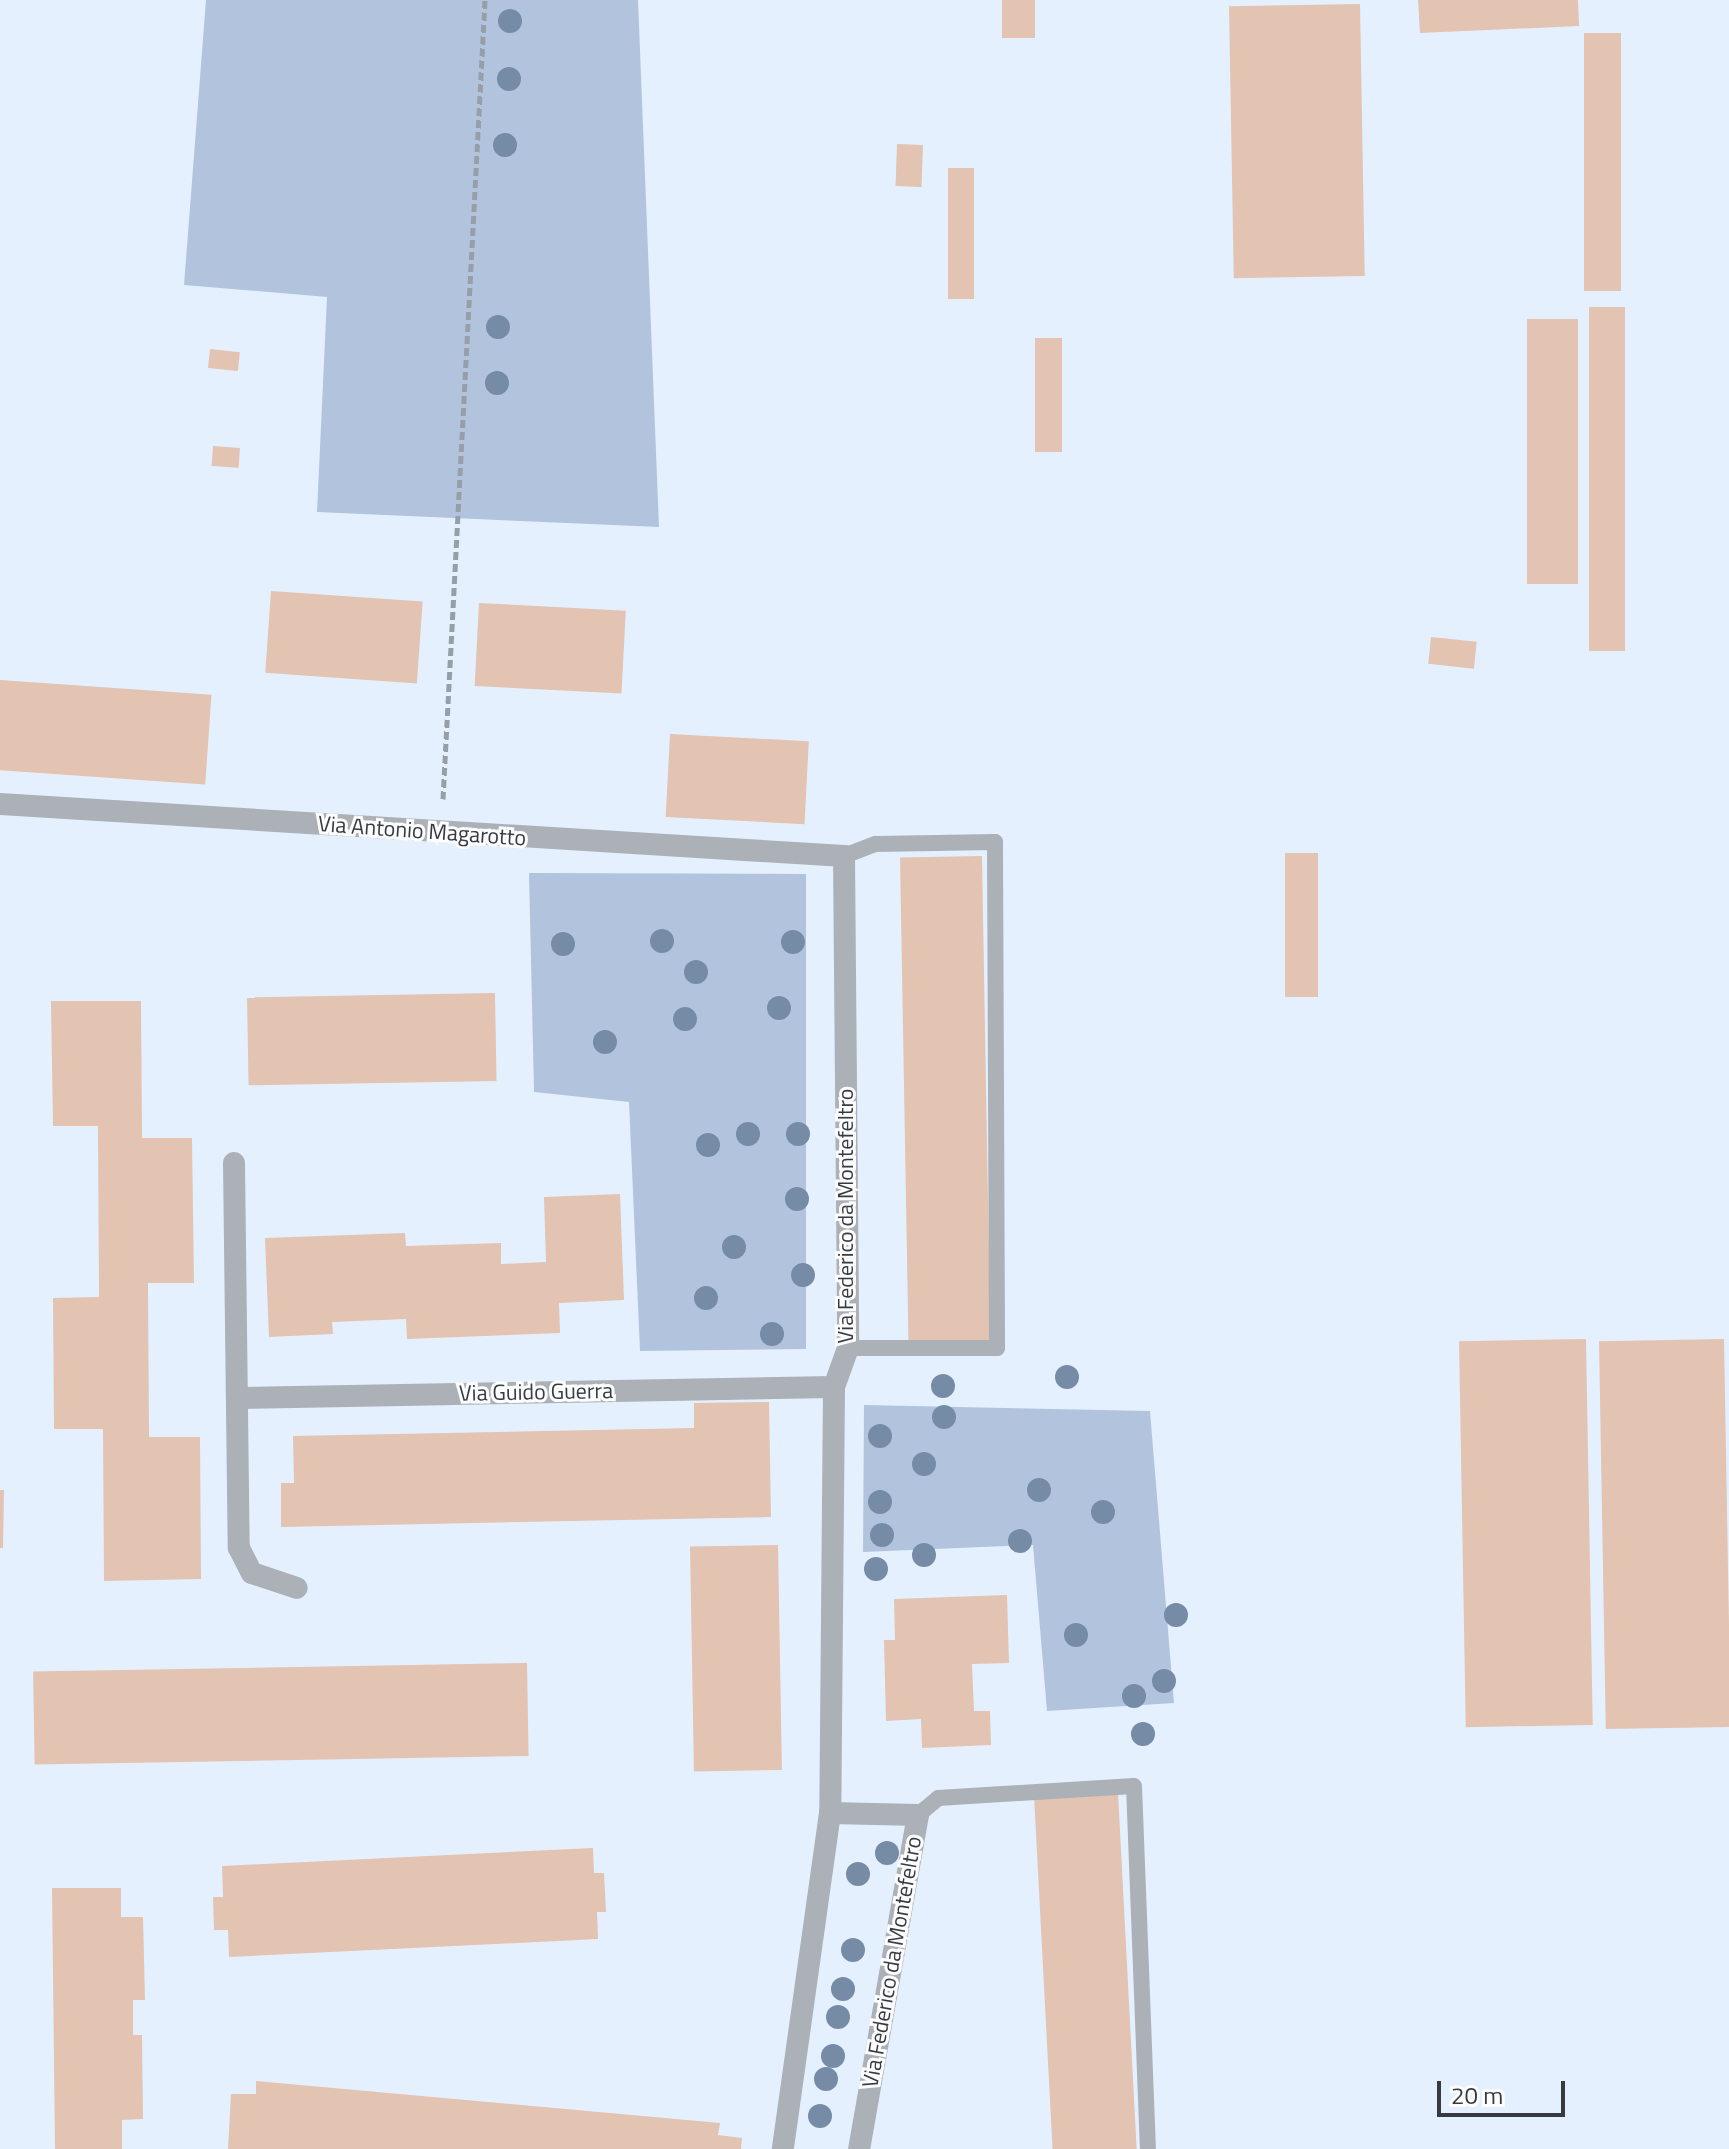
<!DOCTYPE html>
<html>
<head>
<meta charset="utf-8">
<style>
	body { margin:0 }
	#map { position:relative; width:1729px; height:2149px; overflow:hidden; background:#e5f0ff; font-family:"Titillium Web",sans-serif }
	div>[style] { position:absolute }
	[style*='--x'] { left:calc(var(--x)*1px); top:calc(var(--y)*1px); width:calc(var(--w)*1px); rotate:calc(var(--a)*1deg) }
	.green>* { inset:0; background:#b2c4dd }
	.building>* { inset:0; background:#e3c3b1; transform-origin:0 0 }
	.path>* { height:5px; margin-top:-2.5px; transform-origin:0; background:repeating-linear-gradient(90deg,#969ea8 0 8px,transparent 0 12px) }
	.service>* { height:16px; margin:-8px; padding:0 8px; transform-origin:8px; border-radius:8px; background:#acb1b7 }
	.minor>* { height:22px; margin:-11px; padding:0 11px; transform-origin:11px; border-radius:11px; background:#acb1b7 }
	.trees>* { width:24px; height:24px; margin:-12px; border-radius:50%; background:#768ba6 }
	span { translate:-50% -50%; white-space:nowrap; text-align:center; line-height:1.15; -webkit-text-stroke:6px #fcfcfc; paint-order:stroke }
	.street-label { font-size:22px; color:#373b41 }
	.scale { position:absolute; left:1437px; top:2081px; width:128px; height:36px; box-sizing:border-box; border:4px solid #373b41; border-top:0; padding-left:10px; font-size:24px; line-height:28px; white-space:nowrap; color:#373b41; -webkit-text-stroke:6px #fcfcfc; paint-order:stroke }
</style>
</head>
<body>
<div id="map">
	<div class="green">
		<i style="clip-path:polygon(206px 0,638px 0,659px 527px,317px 512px,327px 297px,184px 285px)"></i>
		<i style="clip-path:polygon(529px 873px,806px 874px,806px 1349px,640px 1351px,629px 1102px,534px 1092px)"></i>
		<i style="clip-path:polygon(864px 1405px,1150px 1411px,1174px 1703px,1047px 1711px,1033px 1545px,863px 1552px)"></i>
	</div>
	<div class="building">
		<i style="left:1002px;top:0;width:33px;height:38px"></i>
		<i style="clip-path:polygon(1418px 0,1578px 0,1579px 26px,1420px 33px)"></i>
		<i style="left:1360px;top:4px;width:272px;height:131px;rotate:89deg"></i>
		<i style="left:1621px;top:33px;width:258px;height:37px;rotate:90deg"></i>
		<i style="left:897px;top:144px;width:26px;height:42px;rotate:2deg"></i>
		<i style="left:948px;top:168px;width:26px;height:131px"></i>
		<i style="left:1625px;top:307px;width:344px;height:36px;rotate:90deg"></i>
		<i style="left:1578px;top:319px;width:265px;height:51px;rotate:90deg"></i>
		<i style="left:1035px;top:338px;width:27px;height:114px"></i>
		<i style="left:210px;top:349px;width:30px;height:19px;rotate:6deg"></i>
		<i style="left:213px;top:446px;width:27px;height:20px;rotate:4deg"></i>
		<i style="left:271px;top:591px;width:152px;height:82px;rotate:4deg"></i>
		<i style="left:479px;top:603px;width:147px;height:83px;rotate:3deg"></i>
		<i style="left:1431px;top:637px;width:46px;height:27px;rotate:6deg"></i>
		<i style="left:0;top:680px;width:212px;height:90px;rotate:4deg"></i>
		<i style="left:670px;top:734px;width:139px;height:83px;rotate:3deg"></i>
		<i style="left:1285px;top:853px;width:33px;height:144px"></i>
		<i style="left:982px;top:856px;width:484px;height:82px;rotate:89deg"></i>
		<i style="left:495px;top:993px;width:88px;height:248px;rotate:89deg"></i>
		<i style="clip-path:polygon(51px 1001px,141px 1001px,142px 1138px,192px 1138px,194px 1283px,148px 1283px,149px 1437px,200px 1437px,201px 1579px,104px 1581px,103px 1429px,54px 1429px,53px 1298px,99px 1297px,98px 1126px,53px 1126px)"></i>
		<i style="clip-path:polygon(620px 1194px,624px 1300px,559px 1303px,560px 1333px,407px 1339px,406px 1319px,332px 1322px,333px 1334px,269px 1337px,265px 1238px,405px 1233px,406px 1246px,501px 1243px,501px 1264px,546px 1262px,544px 1197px)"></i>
		<i style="left:1586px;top:1339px;width:386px;height:127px;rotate:89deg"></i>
		<i style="left:1724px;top:1339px;width:388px;height:125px;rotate:89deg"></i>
		<i style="clip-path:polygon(769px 1402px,771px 1517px,281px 1527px,281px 1483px,294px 1483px,293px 1436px,694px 1428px,694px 1403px)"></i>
		<i style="clip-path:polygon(0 1490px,4px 1490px,3px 1548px,0 1548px)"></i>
		<i style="left:778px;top:1545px;width:225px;height:88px;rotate:89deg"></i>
		<i style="clip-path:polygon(1007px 1595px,1009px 1663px,972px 1664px,974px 1711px,990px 1711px,991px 1745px,922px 1748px,921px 1719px,886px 1721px,884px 1640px,895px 1640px,894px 1599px)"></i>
		<i style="left:527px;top:1663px;width:93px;height:494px;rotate:89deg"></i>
		<i style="left:1118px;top:1793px;width:357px;height:84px;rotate:87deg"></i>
		<i style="clip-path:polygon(593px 1848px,594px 1873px,604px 1873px,606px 1912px,597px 1912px,598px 1939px,229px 1957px,228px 1930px,214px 1930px,213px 1897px,223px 1897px,222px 1866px)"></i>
		<i style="clip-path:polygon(52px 1888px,121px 1888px,121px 1917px,143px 1917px,145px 2000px,133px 2000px,133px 2035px,142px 2035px,143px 2119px,122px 2120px,122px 2149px,55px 2149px)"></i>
		<i style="clip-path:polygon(256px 2081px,720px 2123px,718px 2135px,742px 2138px,741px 2149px,228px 2149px,231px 2094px,256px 2094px)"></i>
	</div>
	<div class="path">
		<i style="--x:443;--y:799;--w:800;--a:-86.99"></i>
	</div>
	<div class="service">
		<i style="--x:844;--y:856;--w:34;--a:-21"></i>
		<i style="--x:876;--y:844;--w:119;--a:-1"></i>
		<i style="--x:995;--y:842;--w:506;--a:89.77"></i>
		<i style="--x:997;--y:1348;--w:149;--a:180"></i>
		<i style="--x:918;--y:1815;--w:26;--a:-40"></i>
		<i style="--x:938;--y:1798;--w:196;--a:-3.5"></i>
		<i style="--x:1134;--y:1786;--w:363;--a:87.8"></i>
	</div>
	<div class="minor">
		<i style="--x:0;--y:804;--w:846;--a:3.53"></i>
		<i style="--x:844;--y:856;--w:492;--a:89.5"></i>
		<i style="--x:848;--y:1348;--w:41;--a:109.7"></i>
		<i style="--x:834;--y:1387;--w:426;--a:90.5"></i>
		<i style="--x:830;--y:1813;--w:339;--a:98"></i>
		<i style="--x:234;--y:1163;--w:385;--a:89.3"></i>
		<i style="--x:239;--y:1548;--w:28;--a:63"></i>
		<i style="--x:252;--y:1573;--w:47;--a:18.4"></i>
		<i style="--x:239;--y:1398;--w:595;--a:-1.06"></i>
		<i style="--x:830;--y:1813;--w:88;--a:1.3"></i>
		<i style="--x:918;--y:1815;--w:339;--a:100"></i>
	</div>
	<div class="trees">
		<i style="left:510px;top:21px"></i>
		<i style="left:509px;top:79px"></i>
		<i style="left:505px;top:145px"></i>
		<i style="left:498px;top:327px"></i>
		<i style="left:497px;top:383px"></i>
		<i style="left:662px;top:941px"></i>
		<i style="left:793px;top:942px"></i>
		<i style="left:563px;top:944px"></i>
		<i style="left:696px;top:972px"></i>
		<i style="left:779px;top:1008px"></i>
		<i style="left:685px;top:1019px"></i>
		<i style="left:605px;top:1042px"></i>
		<i style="left:748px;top:1134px"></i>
		<i style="left:798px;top:1134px"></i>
		<i style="left:708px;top:1145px"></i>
		<i style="left:797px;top:1199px"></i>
		<i style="left:734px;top:1247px"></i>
		<i style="left:803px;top:1275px"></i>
		<i style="left:706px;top:1298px"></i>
		<i style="left:772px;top:1334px"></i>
		<i style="left:1067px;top:1377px"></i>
		<i style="left:943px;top:1386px"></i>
		<i style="left:944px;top:1417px"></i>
		<i style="left:880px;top:1436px"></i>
		<i style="left:924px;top:1464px"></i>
		<i style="left:1039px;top:1490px"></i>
		<i style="left:880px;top:1502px"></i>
		<i style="left:1103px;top:1512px"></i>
		<i style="left:882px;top:1535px"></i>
		<i style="left:1020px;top:1541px"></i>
		<i style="left:924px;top:1555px"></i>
		<i style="left:876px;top:1569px"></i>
		<i style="left:1176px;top:1615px"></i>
		<i style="left:1076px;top:1635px"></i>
		<i style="left:1164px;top:1681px"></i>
		<i style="left:1134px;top:1696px"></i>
		<i style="left:1143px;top:1734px"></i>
		<i style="left:887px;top:1853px"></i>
		<i style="left:858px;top:1874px"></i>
		<i style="left:853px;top:1950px"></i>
		<i style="left:843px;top:1989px"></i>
		<i style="left:838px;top:2017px"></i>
		<i style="left:833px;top:2056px"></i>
		<i style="left:826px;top:2079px"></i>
		<i style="left:820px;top:2116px"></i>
	</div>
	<div class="street-label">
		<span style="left:422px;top:831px;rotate:4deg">Via Antonio Magarotto</span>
		<span style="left:846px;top:1216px;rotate:-90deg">Via Federico da Montefeltro</span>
		<span style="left:536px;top:1392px;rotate:-1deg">Via Guido Guerra</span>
		<span style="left:892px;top:1962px;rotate:-80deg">Via Federico da Montefeltro</span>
	</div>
	<div class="scale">20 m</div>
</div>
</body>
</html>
